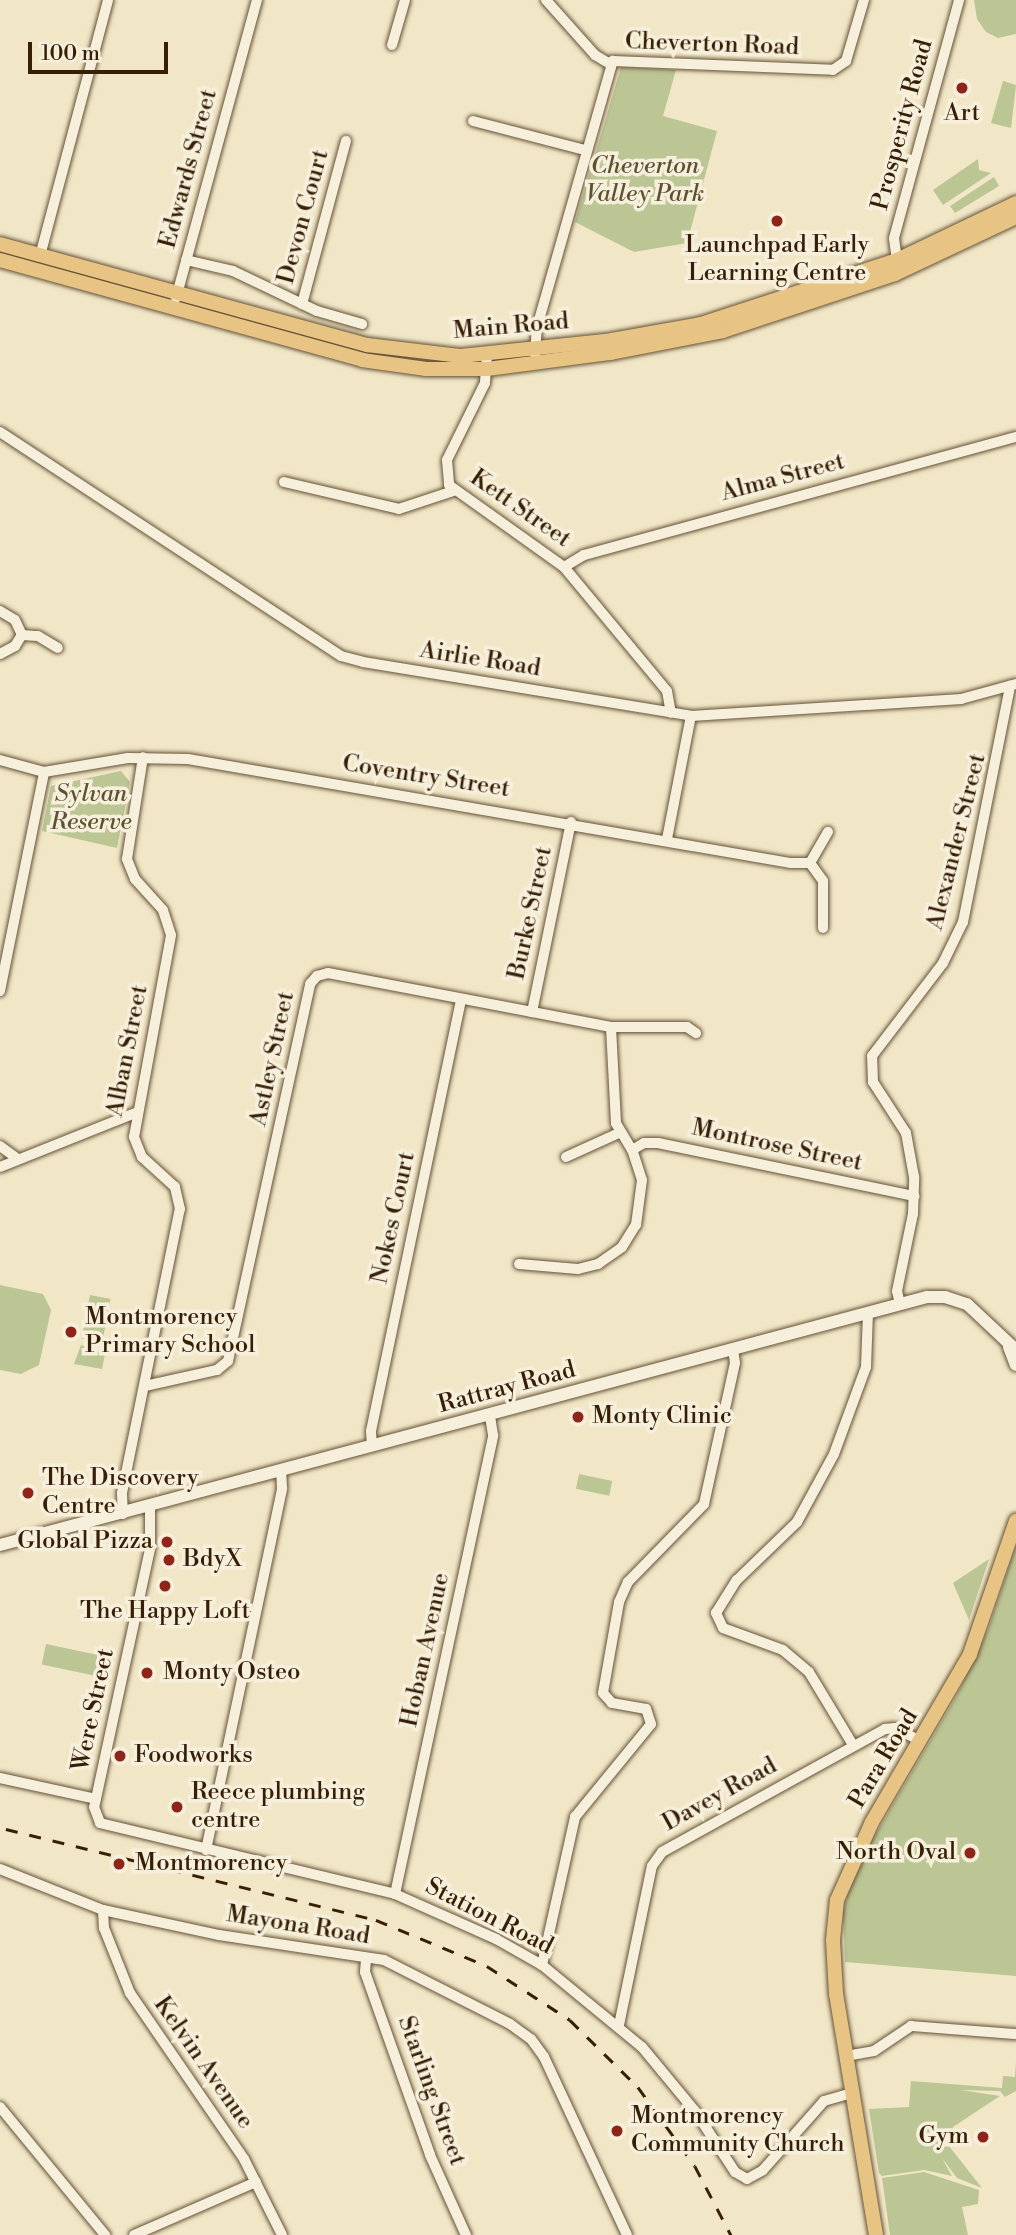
<!DOCTYPE html>
<html>
<head>
<meta charset="utf-8">
<style>
	body { margin:0 }
	#map { position:relative; width:1016px; height:2235px; overflow:hidden; background:#f1e7c7; font-family:"Libre Bodoni",serif }
	div>[style] { position:absolute }
	[style*='--x'] { left:calc(var(--x)*1px); top:calc(var(--y)*1px); width:calc(var(--w)*1px); rotate:calc(var(--a)*1deg) }
	.green>* { inset:0; background:#bcc594; transform-origin:0 0 }
	.roads { filter:drop-shadow(0 0 2px #655136) drop-shadow(0 0 2px #655136) }
	.minor>* { height:10px; margin:-5px; padding:0 5px; transform-origin:5px; border-radius:5px; background:#f6efdb }
	.tertiary>* { height:12px; margin:-6px; padding:0 6px; transform-origin:6px; border-radius:6px; background:#f6efdb }
	.primary>* { height:14px; margin:-7px; padding:0 7px; transform-origin:7px; border-radius:7px; background:#e8c484 }
	.rail>* { height:2.5px; margin-top:-1.25px; transform-origin:0; background:repeating-linear-gradient(90deg,#361f05 0 12px,transparent 0 24px) }
	.dots>* { width:19px; height:19px; translate:-50% -50%; box-sizing:border-box; border:4px solid #f6efdb; border-radius:50% }
	span { translate:-50% -50%; white-space:nowrap; text-align:center; line-height:1.15; -webkit-text-stroke:7px #f6efdb; paint-order:stroke }
	.street-label { font-size:24px; color:#361f05 }
	.poi-label { font-size:24px; color:#361f05 }
	.left { translate:0 -50%; text-align:left }
	.right { translate:-100% -50%; text-align:right }
	.park-label { font-size:24px; color:#5e5130; font-style:italic }
	.scale { position:absolute; left:28px; top:42px; width:140px; height:32px; box-sizing:border-box; border:4px solid #361f05; border-top:0; padding-left:9px; font-size:21px; line-height:24px; white-space:nowrap; color:#361f05; -webkit-text-stroke:5px #f6efdb; paint-order:stroke }
</style>
</head>
<body>
<div id="map">
	<div class="green">
		<i style="clip-path:polygon(974px 0,1016px 0,1016px 34px,998px 38px,986px 32px,977px 19px)"></i>
		<i style="clip-path:polygon(621px 67px,676px 70px,663px 116px,717px 131px,687px 243px,634px 252px,575px 222px)"></i>
		<i style="clip-path:polygon(1003px 81px,1016px 85px,1011px 128px,991px 123px)"></i>
		<i style="clip-path:polygon(978px 159px,979px 170px,991px 173px,943px 205px,933px 190px)"></i>
		<i style="clip-path:polygon(994px 177px,999px 186px,955px 213px,950px 206px)"></i>
		<i style="clip-path:polygon(121px 771px,130px 782px,117px 848px,42px 831px,51px 786px)"></i>
		<i style="clip-path:polygon(0 1285px,43px 1294px,51px 1310px,39px 1365px,21px 1374px,0 1370px)"></i>
		<i style="left:90px;top:1295px;width:21px;height:44px;rotate:11deg"></i>
		<i style="clip-path:polygon(81px 1345px,105px 1354px,102px 1369px,74px 1364px)"></i>
		<i style="left:579px;top:1474px;width:34px;height:15px;rotate:12deg"></i>
		<i style="clip-path:polygon(1016px 1546px,1016px 1976px,845px 1962px,843px 1912px,854px 1871px,956px 1697px,988px 1630px)"></i>
		<i style="clip-path:polygon(989px 1559px,969px 1620px,953px 1583px)"></i>
		<i style="left:46px;top:1644px;width:64px;height:21px;rotate:12deg"></i>
		<i style="clip-path:polygon(1016px 2061px,1016px 2091px,1005px 2097px,1000px 2091px,961px 2090px,1000px 2096px,953px 2127px,949px 2146px,982px 2188px,957px 2178px,942px 2158px,952px 2176px,924px 2170px,882px 2176px,879px 2173px,869px 2109px,909px 2107px,911px 2081px,1002px 2088px,1003px 2076px,1015px 2077px)"></i>
		<i style="clip-path:polygon(924px 2172px,979px 2190px,978px 2204px,962px 2207px,968px 2235px,890px 2235px,882px 2178px)"></i>
	</div>
	<div class="roads">
		<div class="minor">
			<i style="--x:546;--y:0;--w:74;--a:48.3"></i>
			<i style="--x:595;--y:55;--w:17;--a:31"></i>
			<i style="--x:392;--y:45;--w:47;--a:-73.9"></i>
			<i style="--x:473;--y:121;--w:116;--a:14.5"></i>
			<i style="--x:40;--y:256;--w:265;--a:-75.1"></i>
			<i style="--x:186;--y:260;--w:48;--a:13.2"></i>
			<i style="--x:233;--y:271;--w:93;--a:25.5"></i>
			<i style="--x:317;--y:311;--w:47;--a:16.1"></i>
			<i style="--x:897;--y:260;--w:22;--a:-98"></i>
			<i style="--x:894;--y:238;--w:247;--a:-74.7"></i>
			<i style="--x:176;--y:298;--w:309;--a:-74.8"></i>
			<i style="--x:302;--y:304;--w:169;--a:-74.9"></i>
			<i style="--x:487;--y:354;--w:29;--a:94"></i>
			<i style="--x:485;--y:383;--w:86;--a:116.3"></i>
			<i style="--x:447;--y:460;--w:25;--a:85"></i>
			<i style="--x:449;--y:485;--w:141;--a:35.5"></i>
			<i style="--x:564;--y:567;--w:161;--a:50.3"></i>
			<i style="--x:667;--y:691;--w:22;--a:80"></i>
			<i style="--x:535;--y:354;--w:27;--a:-86"></i>
			<i style="--x:537;--y:327;--w:277;--a:-74.1"></i>
			<i style="--x:613;--y:61;--w:220;--a:2.3"></i>
			<i style="--x:833;--y:70;--w:16;--a:-35"></i>
			<i style="--x:846;--y:61;--w:64;--a:-73.6"></i>
			<i style="--x:0;--y:432;--w:408;--a:33.3"></i>
			<i style="--x:341;--y:656;--w:23;--a:15"></i>
			<i style="--x:363;--y:662;--w:332;--a:9.3"></i>
			<i style="--x:691;--y:716;--w:271;--a:-3.6"></i>
			<i style="--x:961;--y:699;--w:57;--a:-15.3"></i>
			<i style="--x:284;--y:482;--w:118;--a:13.2"></i>
			<i style="--x:399;--y:509;--w:57;--a:-18.4"></i>
			<i style="--x:564;--y:567;--w:23;--a:-31"></i>
			<i style="--x:584;--y:555;--w:448;--a:-15.3"></i>
			<i style="--x:0;--y:611;--w:17;--a:31"></i>
			<i style="--x:15;--y:620;--w:17;--a:65"></i>
			<i style="--x:22;--y:635;--w:16;--a:4"></i>
			<i style="--x:38;--y:636;--w:23;--a:31"></i>
			<i style="--x:0;--y:654;--w:17;--a:-28"></i>
			<i style="--x:15;--y:646;--w:13;--a:-58"></i>
			<i style="--x:0;--y:760;--w:46;--a:15.3"></i>
			<i style="--x:44;--y:772;--w:85;--a:-9.5"></i>
			<i style="--x:128;--y:758;--w:60;--a:1"></i>
			<i style="--x:188;--y:759;--w:612;--a:9.79"></i>
			<i style="--x:791;--y:863;--w:19;--a:0"></i>
			<i style="--x:810;--y:863;--w:36;--a:-60"></i>
			<i style="--x:667;--y:839;--w:125;--a:-79"></i>
			<i style="--x:810;--y:863;--w:22;--a:54"></i>
			<i style="--x:823;--y:881;--w:47;--a:90"></i>
			<i style="--x:0;--y:991;--w:223;--a:-78.6"></i>
			<i style="--x:532;--y:1012;--w:194;--a:-78.4"></i>
			<i style="--x:0;--y:1146;--w:22;--a:36"></i>
			<i style="--x:632;--y:1150;--w:14;--a:-30"></i>
			<i style="--x:644;--y:1143;--w:14;--a:0"></i>
			<i style="--x:658;--y:1143;--w:262;--a:11.7"></i>
			<i style="--x:566;--y:1157;--w:58;--a:-24.4"></i>
			<i style="--x:0;--y:1167;--w:145;--a:-21.8"></i>
			<i style="--x:519;--y:1264;--w:59;--a:4.8"></i>
			<i style="--x:578;--y:1269;--w:21;--a:-14"></i>
			<i style="--x:598;--y:1264;--w:29;--a:-35"></i>
			<i style="--x:622;--y:1247;--w:26;--a:-58"></i>
			<i style="--x:636;--y:1225;--w:45;--a:-82.4"></i>
			<i style="--x:642;--y:1180;--w:32;--a:-108"></i>
			<i style="--x:632;--y:1150;--w:31;--a:-121"></i>
			<i style="--x:616;--y:1123;--w:96;--a:-93"></i>
			<i style="--x:900;--y:1304;--w:13;--a:-103"></i>
			<i style="--x:897;--y:1291;--w:79;--a:-78.3"></i>
			<i style="--x:913;--y:1214;--w:37;--a:-88"></i>
			<i style="--x:914;--y:1177;--w:45;--a:-100.3"></i>
			<i style="--x:906;--y:1133;--w:61;--a:-122.9"></i>
			<i style="--x:873;--y:1082;--w:26;--a:-92"></i>
			<i style="--x:872;--y:1056;--w:117;--a:-52.6"></i>
			<i style="--x:943;--y:963;--w:46;--a:-64"></i>
			<i style="--x:963;--y:922;--w:241;--a:-78.7"></i>
			<i style="--x:145;--y:1386;--w:74;--a:-12.5"></i>
			<i style="--x:217;--y:1370;--w:14;--a:-39"></i>
			<i style="--x:228;--y:1361;--w:386;--a:-77.7"></i>
			<i style="--x:310;--y:984;--w:11;--a:-49"></i>
			<i style="--x:317;--y:976;--w:11;--a:-15"></i>
			<i style="--x:328;--y:973;--w:288;--a:10.8"></i>
			<i style="--x:611;--y:1027;--w:76;--a:0"></i>
			<i style="--x:687;--y:1027;--w:11;--a:34"></i>
			<i style="--x:372;--y:1446;--w:15;--a:-94"></i>
			<i style="--x:371;--y:1431;--w:441;--a:-78.2"></i>
			<i style="--x:150;--y:1506;--w:43;--a:90"></i>
			<i style="--x:150;--y:1549;--w:264;--a:102.2"></i>
			<i style="--x:94;--y:1807;--w:17;--a:69"></i>
			<i style="--x:100;--y:1823;--w:303;--a:13.5"></i>
			<i style="--x:395;--y:1894;--w:111;--a:24"></i>
			<i style="--x:496;--y:1939;--w:53;--a:29.5"></i>
			<i style="--x:542;--y:1965;--w:129;--a:39.4"></i>
			<i style="--x:642;--y:2047;--w:83;--a:50.4"></i>
			<i style="--x:695;--y:2111;--w:73;--a:56.7"></i>
			<i style="--x:735;--y:2172;--w:14;--a:30"></i>
			<i style="--x:747;--y:2179;--w:18;--a:-29"></i>
			<i style="--x:763;--y:2170;--w:92;--a:-48.5"></i>
			<i style="--x:824;--y:2101;--w:29;--a:-16"></i>
			<i style="--x:123;--y:1514;--w:21;--a:-93"></i>
			<i style="--x:122;--y:1493;--w:290;--a:-78.5"></i>
			<i style="--x:180;--y:1209;--w:23;--a:-103"></i>
			<i style="--x:175;--y:1187;--w:45;--a:-137.7"></i>
			<i style="--x:142;--y:1157;--w:22;--a:-112"></i>
			<i style="--x:134;--y:1137;--w:205;--a:-79.6"></i>
			<i style="--x:171;--y:935;--w:26;--a:-108"></i>
			<i style="--x:163;--y:910;--w:42;--a:-132.1"></i>
			<i style="--x:135;--y:879;--w:22;--a:-112"></i>
			<i style="--x:127;--y:859;--w:103;--a:-81.1"></i>
			<i style="--x:853;--y:1745;--w:85;--a:-121.1"></i>
			<i style="--x:809;--y:1672;--w:34;--a:-140"></i>
			<i style="--x:783;--y:1650;--w:64;--a:-159.9"></i>
			<i style="--x:723;--y:1628;--w:17;--a:-115"></i>
			<i style="--x:716;--y:1613;--w:39;--a:-58"></i>
			<i style="--x:737;--y:1580;--w:83;--a:-44"></i>
			<i style="--x:797;--y:1522;--w:77;--a:-61.4"></i>
			<i style="--x:834;--y:1454;--w:93;--a:-69.8"></i>
			<i style="--x:866;--y:1367;--w:54;--a:-87.9"></i>
			<i style="--x:0;--y:1778;--w:98;--a:12.3"></i>
			<i style="--x:206;--y:1850;--w:370;--a:-78.1"></i>
			<i style="--x:282;--y:1488;--w:17;--a:-93"></i>
			<i style="--x:0;--y:1869;--w:111;--a:21.7"></i>
			<i style="--x:103;--y:1910;--w:119;--a:12.2"></i>
			<i style="--x:219;--y:1935;--w:167;--a:8.6"></i>
			<i style="--x:384;--y:1960;--w:141;--a:26.9"></i>
			<i style="--x:510;--y:2024;--w:26;--a:36"></i>
			<i style="--x:531;--y:2039;--w:22;--a:54"></i>
			<i style="--x:544;--y:2057;--w:196;--a:65"></i>
			<i style="--x:395;--y:1894;--w:469;--a:-77.9"></i>
			<i style="--x:493;--y:1435;--w:20;--a:-99"></i>
			<i style="--x:103;--y:1910;--w:18;--a:87"></i>
			<i style="--x:104;--y:1928;--w:70;--a:68.2"></i>
			<i style="--x:130;--y:1993;--w:201;--a:55.5"></i>
			<i style="--x:244;--y:2159;--w:85;--a:63.4"></i>
			<i style="--x:366;--y:1960;--w:12;--a:95"></i>
			<i style="--x:365;--y:1972;--w:194;--a:70.4"></i>
			<i style="--x:430;--y:2155;--w:88;--a:65.8"></i>
			<i style="--x:542;--y:1965;--w:152;--a:-77.4"></i>
			<i style="--x:575;--y:1817;--w:120;--a:-50.7"></i>
			<i style="--x:651;--y:1724;--w:16;--a:-108"></i>
			<i style="--x:646;--y:1709;--w:35;--a:-170"></i>
			<i style="--x:612;--y:1703;--w:13;--a:-132"></i>
			<i style="--x:603;--y:1693;--w:92;--a:-80"></i>
			<i style="--x:619;--y:1602;--w:22;--a:-66"></i>
			<i style="--x:628;--y:1582;--w:109;--a:-45.7"></i>
			<i style="--x:704;--y:1504;--w:144;--a:-77.6"></i>
			<i style="--x:735;--y:1363;--w:14;--a:-98"></i>
			<i style="--x:619;--y:2025;--w:162;--a:-78.3"></i>
			<i style="--x:652;--y:1866;--w:17;--a:-54"></i>
			<i style="--x:662;--y:1852;--w:255;--a:-28.9"></i>
			<i style="--x:885;--y:1729;--w:10;--a:-6"></i>
			<i style="--x:895;--y:1728;--w:29;--a:27"></i>
			<i style="--x:846;--y:2056;--w:28;--a:-10"></i>
			<i style="--x:874;--y:2051;--w:45;--a:-34"></i>
			<i style="--x:911;--y:2026;--w:105;--a:4.4"></i>
			<i style="--x:0;--y:2107;--w:166;--a:50.6"></i>
			<i style="--x:134;--y:2235;--w:133;--a:-23.5"></i>
		</div>
		<div class="tertiary">
			<i style="--x:1009;--y:1347;--w:19;--a:69"></i>
			<i style="--x:0;--y:1545;--w:960;--a:-14.98"></i>
			<i style="--x:927;--y:1297;--w:18;--a:0"></i>
			<i style="--x:945;--y:1297;--w:23;--a:18"></i>
			<i style="--x:967;--y:1304;--w:67;--a:43.2"></i>
		</div>
		<div class="primary">
			<i style="--x:0;--y:244;--w:381;--a:15.4"></i>
			<i style="--x:367;--y:345;--w:95;--a:6.7"></i>
			<i style="--x:461;--y:356;--w:152;--a:-6"></i>
			<i style="--x:612;--y:340;--w:90;--a:-10.2"></i>
			<i style="--x:701;--y:324;--w:206;--a:-18.1"></i>
			<i style="--x:897;--y:260;--w:132;--a:-25.6"></i>
			<i style="--x:0;--y:260;--w:376;--a:15.4"></i>
			<i style="--x:362;--y:360;--w:65;--a:8"></i>
			<i style="--x:426;--y:369;--w:61;--a:0"></i>
			<i style="--x:487;--y:369;--w:125;--a:-7.4"></i>
			<i style="--x:611;--y:353;--w:114;--a:-11.1"></i>
			<i style="--x:723;--y:331;--w:181;--a:-18.3"></i>
			<i style="--x:895;--y:274;--w:134;--a:-25.2"></i>
			<i style="--x:876;--y:2235;--w:244;--a:-99.4"></i>
			<i style="--x:836;--y:1994;--w:54;--a:-93.2"></i>
			<i style="--x:833;--y:1940;--w:40;--a:-84.3"></i>
			<i style="--x:837;--y:1900;--w:85;--a:-65.8"></i>
			<i style="--x:872;--y:1822;--w:194;--a:-59.7"></i>
			<i style="--x:970;--y:1654;--w:141;--a:-70.9"></i>
		</div>
	</div>
	<div class="rail">
		<i style="--x:6;--y:1829;--w:381;--a:13.8"></i>
		<i style="--x:376;--y:1920;--w:120;--a:22.5"></i>
		<i style="--x:487;--y:1966;--w:99;--a:33"></i>
		<i style="--x:570;--y:2020;--w:95;--a:44.6"></i>
		<i style="--x:638;--y:2087;--w:97;--a:54.2"></i>
		<i style="--x:695;--y:2166;--w:78;--a:62.4"></i>
	</div>
	<div class="dots">
		<i style="left:962px;top:88px;background:#8f2418"></i>
		<i style="left:777px;top:221px;background:#8f2418"></i>
		<i style="left:71px;top:1332px;background:#8f2418"></i>
		<i style="left:578px;top:1417px;background:#8f2418"></i>
		<i style="left:28px;top:1493px;background:#8f2418"></i>
		<i style="left:167px;top:1542px;background:#8f2418"></i>
		<i style="left:169px;top:1560px;background:#8f2418"></i>
		<i style="left:165px;top:1586px;background:#8f2418"></i>
		<i style="left:147px;top:1673px;background:#8f2418"></i>
		<i style="left:120px;top:1756px;background:#8f2418"></i>
		<i style="left:177px;top:1807px;background:#8f2418"></i>
		<i style="left:970px;top:1853px;background:#8f2418"></i>
		<i style="left:119px;top:1864px;background:#8f2418"></i>
		<i style="left:617px;top:2131px;background:#8f2418"></i>
		<i style="left:983px;top:2137px;background:#8f2418"></i>
	</div>
	<div class="street-label">
		<span style="left:712px;top:45px;rotate:2deg">Cheverton Road</span>
		<span style="left:903px;top:125px;rotate:-75deg">Prosperity Road</span>
		<span style="left:189px;top:169px;rotate:-75deg">Edwards Street</span>
		<span style="left:304px;top:217px;rotate:-75deg">Devon Court</span>
		<span style="left:511px;top:327px;rotate:-5deg">Main Road</span>
		<span style="left:783px;top:478px;rotate:-15deg">Alma Street</span>
		<span style="left:520px;top:509px;rotate:35deg">Kett Street</span>
		<span style="left:480px;top:660px;rotate:9deg">Airlie Road</span>
		<span style="left:426px;top:777px;rotate:9deg">Coventry Street</span>
		<span style="left:957px;top:842px;rotate:-76deg">Alexander Street</span>
		<span style="left:531px;top:913px;rotate:-78deg">Burke Street</span>
		<span style="left:128px;top:1051px;rotate:-79deg">Alban Street</span>
		<span style="left:273px;top:1059px;rotate:-78deg">Astley Street</span>
		<span style="left:777px;top:1146px;rotate:12deg">Montrose Street</span>
		<span style="left:394px;top:1218px;rotate:-78deg">Nokes Court</span>
		<span style="left:507px;top:1388px;rotate:-15deg">Rattray Road</span>
		<span style="left:426px;top:1650px;rotate:-78deg">Hoban Avenue</span>
		<span style="left:94px;top:1710px;rotate:-78deg">Were Street</span>
		<span style="left:884px;top:1759px;rotate:-59deg">Para Road</span>
		<span style="left:720px;top:1795px;rotate:-29deg">Davey Road</span>
		<span style="left:489px;top:1917px;rotate:27deg">Station Road</span>
		<span style="left:298px;top:1926px;rotate:9deg">Mayona Road</span>
		<span style="left:203px;top:2063px;rotate:55deg">Kelvin Avenue</span>
		<span style="left:431px;top:2091px;rotate:70deg">Starling Street</span>
	</div>
	<div class="poi-label">
		<span style="left:962px;top:114px">Art</span>
		<span style="left:777px;top:260px">Launchpad Early<br>Learning Centre</span>
		<span class="left" style="left:85px;top:1332px">Montmorency<br>Primary School</span>
		<span class="left" style="left:592px;top:1417px">Monty Clinic</span>
		<span class="left" style="left:42px;top:1493px">The Discovery<br>Centre</span>
		<span class="right" style="left:153px;top:1542px">Global Pizza</span>
		<span class="left" style="left:183px;top:1560px">BdyX</span>
		<span style="left:165px;top:1612px">The Happy Loft</span>
		<span class="left" style="left:163px;top:1673px">Monty Osteo</span>
		<span class="left" style="left:134px;top:1756px">Foodworks</span>
		<span class="left" style="left:191px;top:1807px">Reece plumbing<br>centre</span>
		<span class="right" style="left:956px;top:1853px">North Oval</span>
		<span class="left" style="left:135px;top:1864px">Montmorency</span>
		<span class="left" style="left:631px;top:2131px">Montmorency<br>Community Church</span>
		<span class="right" style="left:969px;top:2137px">Gym</span>
	</div>
	<div class="park-label">
		<span style="left:645px;top:181px">Cheverton<br>Valley Park</span>
		<span style="left:91px;top:809px">Sylvan<br>Reserve</span>
	</div>
	<div class="scale">100 m</div>
</div>
</body>
</html>
